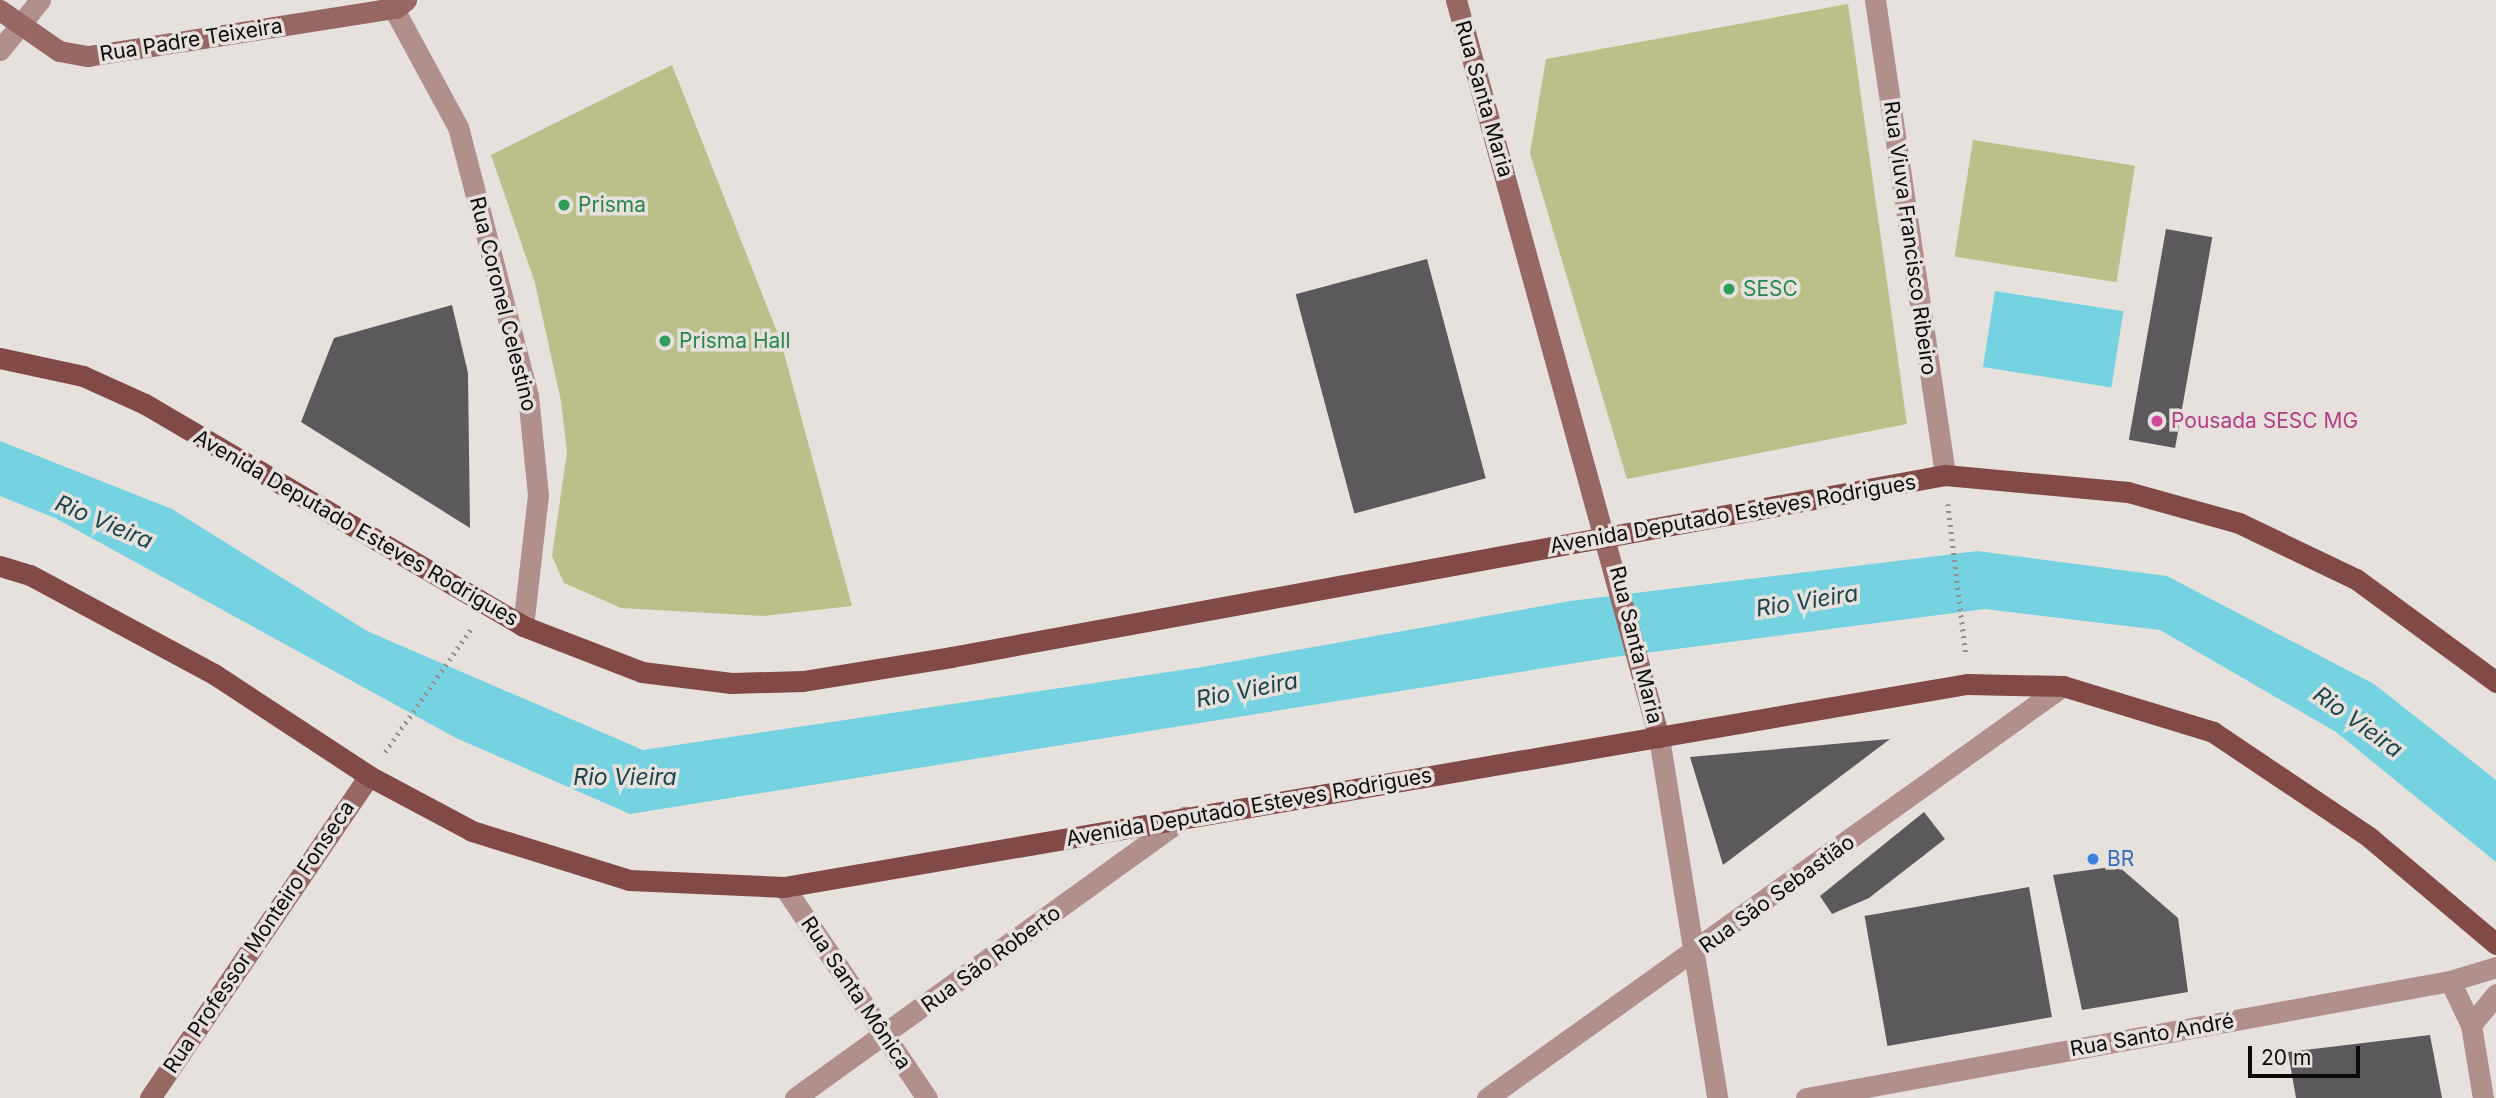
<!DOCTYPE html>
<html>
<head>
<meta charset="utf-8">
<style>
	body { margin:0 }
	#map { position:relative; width:2496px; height:1098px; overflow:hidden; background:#e7e1de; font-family:Inter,sans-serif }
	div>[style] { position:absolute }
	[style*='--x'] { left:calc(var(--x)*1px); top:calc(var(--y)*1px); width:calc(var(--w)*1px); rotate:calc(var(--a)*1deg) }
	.green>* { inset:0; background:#bbbf8a; transform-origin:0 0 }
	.water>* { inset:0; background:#75d3e1; transform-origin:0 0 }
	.building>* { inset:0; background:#5c595d; transform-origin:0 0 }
	.path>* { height:4.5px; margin-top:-2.25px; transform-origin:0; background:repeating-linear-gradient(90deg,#948f8d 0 2px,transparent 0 7px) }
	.street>* { height:21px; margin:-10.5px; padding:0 10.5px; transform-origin:10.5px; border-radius:10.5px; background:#b18f8d }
	.secondary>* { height:21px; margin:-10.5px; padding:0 10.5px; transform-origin:10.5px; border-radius:10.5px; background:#976764 }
	.primary>* { height:21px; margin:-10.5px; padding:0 10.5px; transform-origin:10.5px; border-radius:10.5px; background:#824a47 }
	.dots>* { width:19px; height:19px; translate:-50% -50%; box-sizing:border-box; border:4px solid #e7e1de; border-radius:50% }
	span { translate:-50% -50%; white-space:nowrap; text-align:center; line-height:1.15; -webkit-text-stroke:7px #e7e1de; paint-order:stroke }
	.street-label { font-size:21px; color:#0d0b0a }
	.leisure-label { font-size:21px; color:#27864d }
	.left { translate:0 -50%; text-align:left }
	.hotel-label { font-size:21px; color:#b23c85 }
	.shop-label { font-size:21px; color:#366cbe }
	.water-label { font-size:23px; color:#19444b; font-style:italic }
	.scale { position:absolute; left:2248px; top:1046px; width:112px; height:32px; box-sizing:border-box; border:4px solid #0d0b0a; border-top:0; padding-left:9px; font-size:21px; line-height:24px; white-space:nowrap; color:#0d0b0a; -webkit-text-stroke:5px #e7e1de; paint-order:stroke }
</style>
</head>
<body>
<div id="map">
	<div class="green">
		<i style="clip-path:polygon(1848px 4px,1907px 424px,1627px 479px,1530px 153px,1546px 59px)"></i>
		<i style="clip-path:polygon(672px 65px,781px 342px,852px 606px,763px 616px,621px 608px,564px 583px,552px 556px,567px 452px,561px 401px,535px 283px,491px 155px)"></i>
		<i style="left:1973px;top:140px;width:164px;height:118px;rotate:9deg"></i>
	</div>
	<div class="water">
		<i style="left:1995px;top:291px;width:130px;height:77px;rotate:9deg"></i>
		<i style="clip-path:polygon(0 441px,172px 509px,367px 631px,643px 750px,1202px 667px,1570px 601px,1978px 551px,2167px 576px,2374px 684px,2496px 780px,2496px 862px,2336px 732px,2160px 630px,1985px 609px,1607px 658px,630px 814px,456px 738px,55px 518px,0 496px)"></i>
	</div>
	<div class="building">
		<i style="left:2166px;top:229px;width:47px;height:214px;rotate:10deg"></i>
		<i style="left:1427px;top:259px;width:227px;height:136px;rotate:75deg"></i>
		<i style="clip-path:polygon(452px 305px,468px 373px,470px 528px,301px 422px,334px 338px)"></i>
		<i style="clip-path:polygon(1890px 739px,1723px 865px,1690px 757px)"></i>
		<i style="clip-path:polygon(1924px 812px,1945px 839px,1869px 898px,1832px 914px,1820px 896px)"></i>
		<i style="clip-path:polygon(2118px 866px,2178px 918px,2188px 992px,2082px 1010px,2053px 875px)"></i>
		<i style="left:2029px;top:887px;width:132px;height:167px;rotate:80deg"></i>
		<i style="clip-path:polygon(2430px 1035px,2442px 1098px,2296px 1098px,2288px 1052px)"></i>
	</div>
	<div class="path">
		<i style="--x:1948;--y:504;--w:152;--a:83.2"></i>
		<i style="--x:385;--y:752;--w:149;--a:-55.1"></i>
	</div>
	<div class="street">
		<i style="--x:389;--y:0;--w:145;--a:61.5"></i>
		<i style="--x:458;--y:127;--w:277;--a:75.4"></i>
		<i style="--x:528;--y:395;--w:100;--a:84.3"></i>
		<i style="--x:538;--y:495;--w:132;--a:96.5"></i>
		<i style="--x:1875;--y:0;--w:480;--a:81.6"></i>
		<i style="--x:0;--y:50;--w:64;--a:-51.3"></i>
		<i style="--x:1659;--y:738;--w:365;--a:80.8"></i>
		<i style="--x:784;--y:887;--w:255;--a:55.9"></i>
		<i style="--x:2450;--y:981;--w:49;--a:64.5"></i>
		<i style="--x:2471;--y:1025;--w:74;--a:80.7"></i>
		<i style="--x:2471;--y:1025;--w:40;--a:-51"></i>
		<i style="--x:795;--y:1098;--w:481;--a:-35.8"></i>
		<i style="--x:1487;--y:1098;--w:708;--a:-35.58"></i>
		<i style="--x:1806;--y:1098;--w:655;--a:-10.3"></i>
		<i style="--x:2450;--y:981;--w:48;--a:-16.9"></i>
	</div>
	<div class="secondary">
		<i style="--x:1456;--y:0;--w:765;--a:74.62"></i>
		<i style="--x:0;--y:10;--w:72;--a:34.8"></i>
		<i style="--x:59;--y:51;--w:29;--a:10"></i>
		<i style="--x:88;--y:56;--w:312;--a:-8.9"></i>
		<i style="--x:396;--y:8;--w:13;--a:-39"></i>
		<i style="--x:150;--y:1098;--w:389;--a:-55.8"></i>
	</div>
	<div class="primary">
		<i style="--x:0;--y:358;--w:85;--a:12.2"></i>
		<i style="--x:83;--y:376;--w:68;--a:24.3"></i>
		<i style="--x:145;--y:404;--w:438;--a:30.4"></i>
		<i style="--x:523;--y:626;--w:128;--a:21.1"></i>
		<i style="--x:642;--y:672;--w:90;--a:7"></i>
		<i style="--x:731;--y:683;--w:72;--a:-1.6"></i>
		<i style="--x:803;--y:681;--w:150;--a:-9.2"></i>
		<i style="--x:951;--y:657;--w:1011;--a:-10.38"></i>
		<i style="--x:1945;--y:475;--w:184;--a:5.3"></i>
		<i style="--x:2128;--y:492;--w:115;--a:15.6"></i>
		<i style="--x:2239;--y:523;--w:130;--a:25.6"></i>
		<i style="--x:2356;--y:579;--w:174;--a:36.3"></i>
		<i style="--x:0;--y:566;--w:31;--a:17"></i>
		<i style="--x:30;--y:575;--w:209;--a:28.3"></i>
		<i style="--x:214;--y:674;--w:186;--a:33.3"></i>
		<i style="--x:369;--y:776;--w:117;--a:28.1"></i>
		<i style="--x:472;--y:831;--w:164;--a:17.3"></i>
		<i style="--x:629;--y:880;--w:155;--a:2.6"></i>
		<i style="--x:784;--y:887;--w:1200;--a:-9.74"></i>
		<i style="--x:1967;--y:684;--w:96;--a:1.2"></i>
		<i style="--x:2063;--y:686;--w:157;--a:17"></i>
		<i style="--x:2213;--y:732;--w:188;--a:33.9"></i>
		<i style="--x:2369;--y:837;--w:166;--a:40.1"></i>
	</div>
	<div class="dots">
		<i style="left:564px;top:205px;background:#2e9e5b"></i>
		<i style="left:1729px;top:289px;background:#2e9e5b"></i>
		<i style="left:665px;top:341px;background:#2e9e5b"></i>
		<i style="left:2157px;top:421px;background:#d1479c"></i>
		<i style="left:2093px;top:859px;background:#3f7fe0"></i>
	</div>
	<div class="street-label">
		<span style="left:191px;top:40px;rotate:-9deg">Rua Padre Teixeira</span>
		<span style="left:1484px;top:99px;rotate:74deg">Rua Santa Maria</span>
		<span style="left:1910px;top:238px;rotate:82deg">Rua Viuva Francisco Ribeiro</span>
		<span style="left:503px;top:304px;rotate:76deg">Rua Coronel Celestino</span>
		<span style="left:1733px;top:514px;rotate:-10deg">Avenida Deputado Esteves Rodrigues</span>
		<span style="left:356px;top:528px;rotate:30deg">Avenida Deputado Esteves Rodrigues</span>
		<span style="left:1636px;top:645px;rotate:76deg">Rua Santa Maria</span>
		<span style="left:1249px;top:807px;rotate:-10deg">Avenida Deputado Esteves Rodrigues</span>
		<span style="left:1777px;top:894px;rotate:-36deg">Rua São Sebastião</span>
		<span style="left:259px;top:937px;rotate:-56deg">Rua Professor Monteiro Fonseca</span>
		<span style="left:991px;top:959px;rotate:-36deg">Rua São Roberto</span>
		<span style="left:856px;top:993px;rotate:56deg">Rua Santa Mônica</span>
		<span style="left:2152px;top:1035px;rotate:-10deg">Rua Santo André</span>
	</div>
	<div class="leisure-label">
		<span class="left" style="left:578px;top:205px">Prisma</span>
		<span class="left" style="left:1743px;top:289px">SESC</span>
		<span class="left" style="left:679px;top:341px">Prisma Hall</span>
	</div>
	<div class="hotel-label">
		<span class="left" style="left:2171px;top:421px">Pousada SESC MG</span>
	</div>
	<div class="shop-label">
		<span class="left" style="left:2107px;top:859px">BR</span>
	</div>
	<div class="water-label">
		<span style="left:104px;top:522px;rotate:23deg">Rio Vieira</span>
		<span style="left:1807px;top:601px;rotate:-9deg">Rio Vieira</span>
		<span style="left:1247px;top:690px;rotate:-11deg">Rio Vieira</span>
		<span style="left:2358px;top:722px;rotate:36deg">Rio Vieira</span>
		<span style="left:625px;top:777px">Rio Vieira</span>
	</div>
	<div class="scale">20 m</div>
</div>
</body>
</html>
